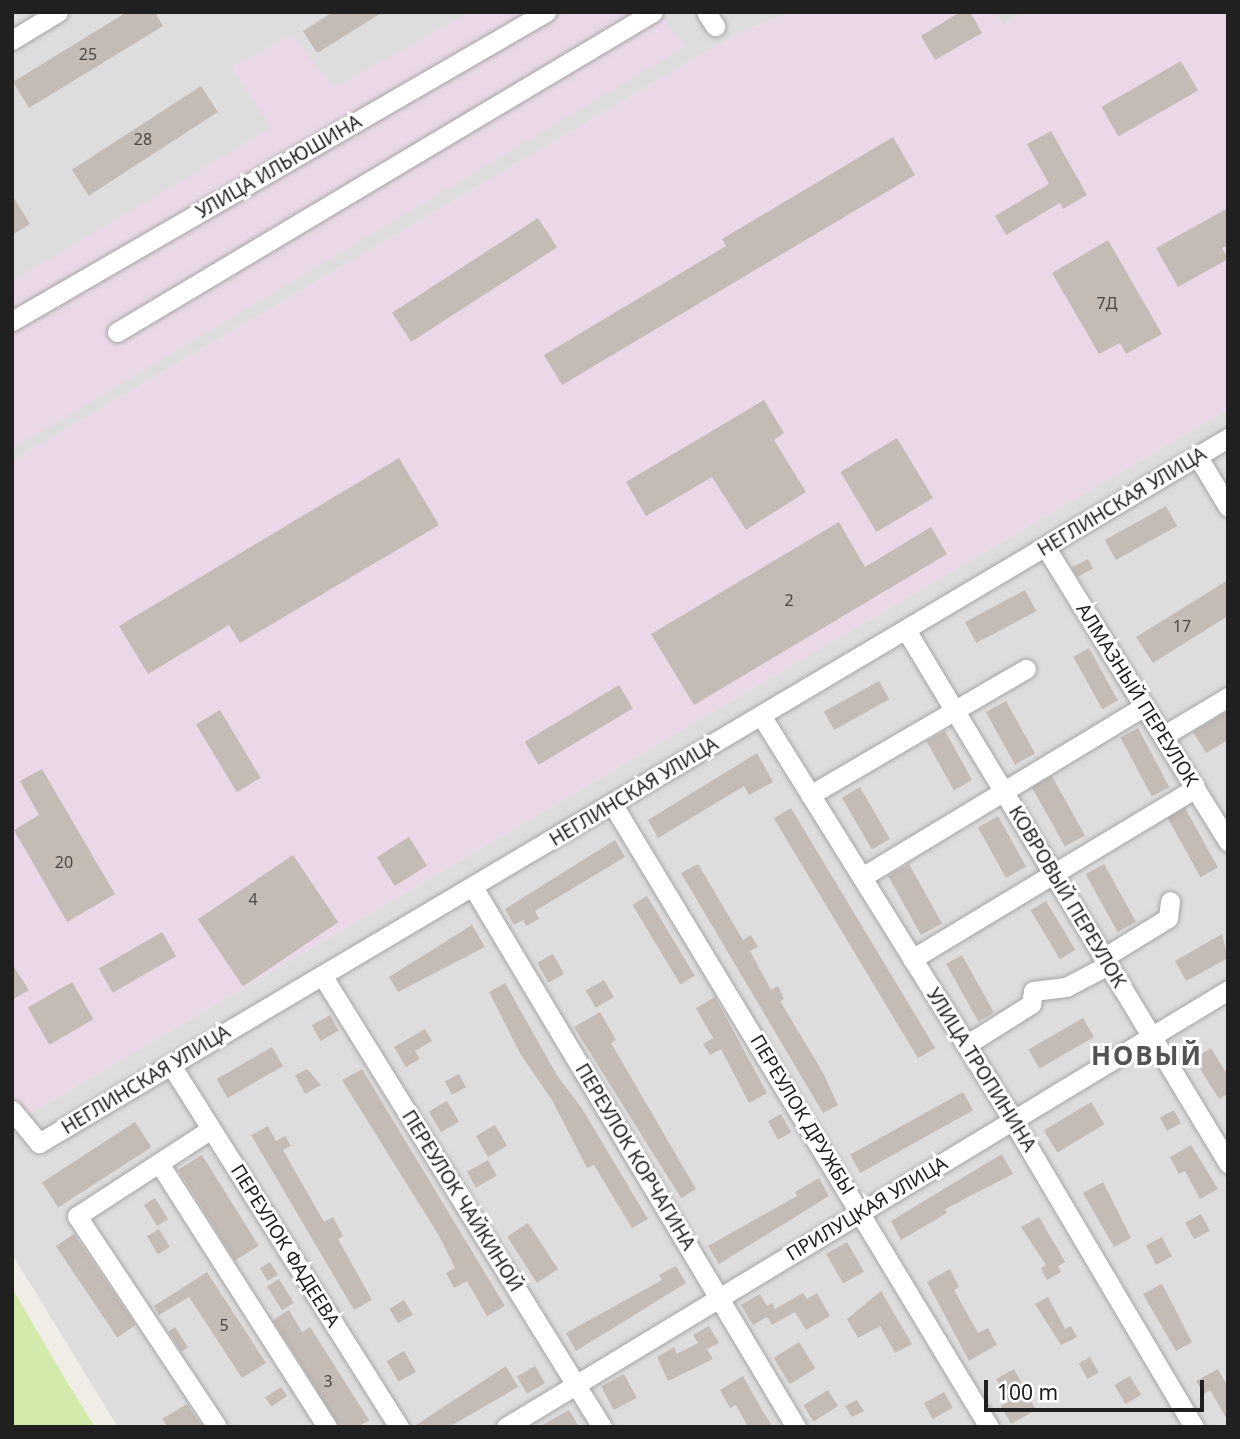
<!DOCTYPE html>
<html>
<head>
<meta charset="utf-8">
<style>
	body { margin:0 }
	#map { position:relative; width:1240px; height:1439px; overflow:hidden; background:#f0ece6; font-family:"Noto Sans",sans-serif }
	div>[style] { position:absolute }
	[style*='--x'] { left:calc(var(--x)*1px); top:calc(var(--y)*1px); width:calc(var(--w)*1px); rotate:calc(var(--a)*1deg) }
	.residential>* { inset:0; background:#dedddd }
	.industrial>* { inset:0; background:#ead8e8 }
	.grass>* { inset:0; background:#d2ebac }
	.building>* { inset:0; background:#c5bbb5; transform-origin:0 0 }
	.roads { filter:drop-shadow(0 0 2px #a4a4a4) drop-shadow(0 0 2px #a4a4a4) }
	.minor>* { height:19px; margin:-9.5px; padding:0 9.5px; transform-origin:9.5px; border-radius:9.5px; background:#fff }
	span { translate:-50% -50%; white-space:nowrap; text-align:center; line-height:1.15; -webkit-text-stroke:6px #fff; paint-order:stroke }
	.number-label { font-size:16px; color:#494745 }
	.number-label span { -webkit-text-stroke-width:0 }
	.street-label { font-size:19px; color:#202020 }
	.district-label { font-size:26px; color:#535353; font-weight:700; letter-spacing:2px }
	.frame { position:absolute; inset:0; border:14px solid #202020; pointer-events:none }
	.scale { position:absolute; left:984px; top:1380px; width:220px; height:32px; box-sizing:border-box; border:4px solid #202020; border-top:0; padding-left:9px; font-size:21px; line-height:24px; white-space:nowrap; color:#202020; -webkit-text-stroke:5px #fff; paint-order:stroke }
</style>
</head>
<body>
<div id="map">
	<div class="residential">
		<i style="clip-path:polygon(12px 12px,792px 12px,736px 34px,12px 461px)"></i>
		<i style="clip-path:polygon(995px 12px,1025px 12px,1002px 26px)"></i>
		<i style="clip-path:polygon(1228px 409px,1228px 1427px,118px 1427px,12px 1254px,12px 1124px)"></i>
	</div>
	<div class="industrial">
		<i style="clip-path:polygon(470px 12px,657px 12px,686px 46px,12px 449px,12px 281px,271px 128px,232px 67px,292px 35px,334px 88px)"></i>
		<i style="clip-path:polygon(792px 12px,995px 12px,1002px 26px,1025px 12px,1228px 12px,1228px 409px,12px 1124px,12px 461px,736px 34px)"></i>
	</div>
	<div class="grass">
		<i style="clip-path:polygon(12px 1288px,64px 1377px,95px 1427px,12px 1427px)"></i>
	</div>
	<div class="building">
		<i style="clip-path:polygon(127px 12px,155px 12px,163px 26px,29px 108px,13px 82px)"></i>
		<i style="clip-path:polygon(333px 12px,383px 12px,317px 53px,303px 31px)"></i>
		<i style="clip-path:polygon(960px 12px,970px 12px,982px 33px,935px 60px,921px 36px)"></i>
		<i style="left:1181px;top:61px;width:34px;height:92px;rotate:60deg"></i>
		<i style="left:201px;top:86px;width:31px;height:154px;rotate:57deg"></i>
		<i style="clip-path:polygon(1051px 131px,1087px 195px,1063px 209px,1060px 203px,1006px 235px,995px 216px,1049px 184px,1027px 144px)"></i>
		<i style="clip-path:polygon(893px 137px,915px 175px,562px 385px,544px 355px,726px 246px,722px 239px)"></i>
		<i style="clip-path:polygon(12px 195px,30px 224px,12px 235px)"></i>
		<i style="clip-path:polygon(1228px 208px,1228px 245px,1222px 248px,1228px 259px,1178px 287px,1156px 248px)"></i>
		<i style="left:538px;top:218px;width:35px;height:174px;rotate:57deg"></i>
		<i style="clip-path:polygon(1108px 240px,1162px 334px,1126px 354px,1120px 343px,1099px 354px,1052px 273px)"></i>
		<i style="clip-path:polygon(764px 400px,784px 433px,774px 440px,806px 492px,746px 530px,712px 477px,646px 516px,626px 482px)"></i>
		<i style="left:897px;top:438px;width:70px;height:66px;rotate:59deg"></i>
		<i style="clip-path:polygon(399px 458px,439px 525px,240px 643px,229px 625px,148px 674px,119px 626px)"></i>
		<i style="left:1166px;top:506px;width:23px;height:70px;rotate:61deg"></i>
		<i style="clip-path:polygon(839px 522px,865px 567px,931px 527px,947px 554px,694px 705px,651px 634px)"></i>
		<i style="left:1088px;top:559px;width:11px;height:18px;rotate:63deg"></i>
		<i style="clip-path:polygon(1228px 580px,1228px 616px,1153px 663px,1136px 637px)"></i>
		<i style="left:1025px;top:590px;width:24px;height:68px;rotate:62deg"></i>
		<i style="left:1089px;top:648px;width:60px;height:18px;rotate:61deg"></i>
		<i style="left:879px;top:681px;width:21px;height:63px;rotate:61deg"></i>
		<i style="left:619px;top:685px;width:27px;height:110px;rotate:59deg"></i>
		<i style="left:1006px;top:701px;width:60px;height:23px;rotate:61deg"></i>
		<i style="left:220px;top:710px;width:79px;height:28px;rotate:59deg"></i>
		<i style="clip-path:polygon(1228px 711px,1228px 740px,1206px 753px,1193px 732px)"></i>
		<i style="left:1138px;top:728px;width:67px;height:20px;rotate:62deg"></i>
		<i style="left:945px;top:731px;width:56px;height:21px;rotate:61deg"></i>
		<i style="clip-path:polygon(757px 753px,773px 782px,749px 795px,744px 786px,658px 838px,648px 820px)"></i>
		<i style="clip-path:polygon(42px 769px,115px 894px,67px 922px,14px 830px,39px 815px,20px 781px)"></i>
		<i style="left:1052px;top:776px;width:68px;height:23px;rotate:61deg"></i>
		<i style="left:860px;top:787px;width:60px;height:21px;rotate:60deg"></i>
		<i style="left:791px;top:808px;width:280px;height:20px;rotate:59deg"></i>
		<i style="left:1185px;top:808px;width:68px;height:20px;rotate:61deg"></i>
		<i style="left:998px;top:816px;width:58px;height:23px;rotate:61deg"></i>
		<i style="left:409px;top:837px;width:34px;height:38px;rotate:58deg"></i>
		<i style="clip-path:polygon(615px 840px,625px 857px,535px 911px,539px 919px,526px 926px,523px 920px,514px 925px,505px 909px)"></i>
		<i style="left:293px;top:855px;width:81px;height:115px;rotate:56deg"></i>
		<i style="clip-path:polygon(698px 864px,743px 940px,751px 935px,758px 947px,750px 951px,771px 990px,778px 986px,784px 999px,780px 1001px,822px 1071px,838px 1105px,823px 1113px,681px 873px)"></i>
		<i style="left:909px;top:864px;width:68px;height:24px;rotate:61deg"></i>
		<i style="left:1104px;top:864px;width:66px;height:21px;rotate:61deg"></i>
		<i style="left:647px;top:896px;width:93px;height:17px;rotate:59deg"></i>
		<i style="left:1046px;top:901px;width:57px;height:18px;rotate:59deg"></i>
		<i style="clip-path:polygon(472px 925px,485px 947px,398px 992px,389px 977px)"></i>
		<i style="left:162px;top:932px;width:28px;height:73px;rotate:60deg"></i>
		<i style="clip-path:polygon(1222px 934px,1228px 958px,1186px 981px,1175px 961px)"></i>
		<i style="left:553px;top:954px;width:23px;height:18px;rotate:61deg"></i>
		<i style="left:962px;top:955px;width:66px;height:18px;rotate:61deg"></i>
		<i style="clip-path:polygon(12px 964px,29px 990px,12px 1000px)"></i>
		<i style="left:604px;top:980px;width:20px;height:21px;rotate:60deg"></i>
		<i style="left:72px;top:982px;width:43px;height:51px;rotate:60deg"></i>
		<i style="clip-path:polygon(505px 983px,558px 1077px,581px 1107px,648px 1219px,632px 1228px,594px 1165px,587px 1168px,552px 1100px,521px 1055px,489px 992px)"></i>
		<i style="clip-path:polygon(715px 997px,767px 1093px,749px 1103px,721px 1049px,710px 1055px,703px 1044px,713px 1038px,696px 1008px)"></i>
		<i style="clip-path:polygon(600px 1012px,616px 1040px,611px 1043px,696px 1189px,681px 1198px,574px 1027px)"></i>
		<i style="left:330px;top:1015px;width:18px;height:21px;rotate:61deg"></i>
		<i style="left:1083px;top:1018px;width:22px;height:63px;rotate:60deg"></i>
		<i style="clip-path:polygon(425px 1029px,432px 1041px,415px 1051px,420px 1059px,406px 1067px,394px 1047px)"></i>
		<i style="left:272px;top:1047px;width:22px;height:64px;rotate:60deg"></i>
		<i style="clip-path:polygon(1211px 1048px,1228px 1076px,1228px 1094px,1219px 1099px,1194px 1059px)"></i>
		<i style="clip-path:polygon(307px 1069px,321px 1085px,305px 1094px,295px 1075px)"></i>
		<i style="clip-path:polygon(362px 1069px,505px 1306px,487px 1316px,467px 1281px,454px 1288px,446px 1273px,455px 1268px,438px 1234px,342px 1080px)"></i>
		<i style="left:459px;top:1074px;width:15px;height:16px;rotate:62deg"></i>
		<i style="left:963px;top:1092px;width:21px;height:129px;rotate:61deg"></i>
		<i style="left:447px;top:1101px;width:24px;height:21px;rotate:60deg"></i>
		<i style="left:1091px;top:1102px;width:26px;height:55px;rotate:59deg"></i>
		<i style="left:1174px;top:1110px;width:15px;height:16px;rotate:62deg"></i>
		<i style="left:781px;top:1114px;width:21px;height:15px;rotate:61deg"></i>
		<i style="left:135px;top:1122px;width:30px;height:111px;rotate:57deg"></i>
		<i style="left:495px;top:1125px;width:24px;height:22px;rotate:60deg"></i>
		<i style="clip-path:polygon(268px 1126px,276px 1141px,285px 1136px,291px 1146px,283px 1150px,324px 1222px,333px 1217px,343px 1236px,338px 1239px,372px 1300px,354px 1310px,251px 1135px)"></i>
		<i style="clip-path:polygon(1191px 1145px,1218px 1189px,1200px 1199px,1185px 1171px,1179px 1174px,1170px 1157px)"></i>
		<i style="clip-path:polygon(1002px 1154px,1013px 1174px,945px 1209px,947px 1213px,901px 1240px,891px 1221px)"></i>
		<i style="left:202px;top:1155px;width:107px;height:28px;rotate:58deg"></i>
		<i style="left:488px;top:1160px;width:18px;height:24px;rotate:61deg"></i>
		<i style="clip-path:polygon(819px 1178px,829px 1196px,719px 1264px,708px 1246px,797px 1196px,795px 1192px)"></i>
		<i style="clip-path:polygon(1103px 1182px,1131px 1238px,1114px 1247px,1083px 1193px)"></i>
		<i style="left:155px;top:1198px;width:25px;height:13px;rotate:58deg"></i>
		<i style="left:1201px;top:1214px;width:19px;height:18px;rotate:62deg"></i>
		<i style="clip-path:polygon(1039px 1217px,1065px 1262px,1058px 1266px,1061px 1272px,1047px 1280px,1041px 1268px,1046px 1265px,1021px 1227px)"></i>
		<i style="left:528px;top:1223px;width:55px;height:25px;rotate:57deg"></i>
		<i style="left:159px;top:1229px;width:21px;height:14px;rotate:59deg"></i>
		<i style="left:74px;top:1234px;width:110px;height:22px;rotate:56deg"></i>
		<i style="left:1162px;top:1237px;width:22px;height:18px;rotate:63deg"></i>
		<i style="left:847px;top:1242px;width:34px;height:24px;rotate:60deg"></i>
		<i style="left:270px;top:1262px;width:15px;height:12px;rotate:58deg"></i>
		<i style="clip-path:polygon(676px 1266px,686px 1283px,576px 1351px,566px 1333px,662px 1280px,659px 1275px)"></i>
		<i style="clip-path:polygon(950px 1269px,959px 1287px,954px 1290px,978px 1333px,988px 1328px,997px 1345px,969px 1361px,927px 1282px)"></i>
		<i style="clip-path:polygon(207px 1272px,266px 1363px,242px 1378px,189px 1297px,159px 1315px,154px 1306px)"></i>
		<i style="left:279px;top:1279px;width:28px;height:14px;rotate:58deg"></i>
		<i style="clip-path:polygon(1162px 1284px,1192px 1342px,1176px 1351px,1143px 1294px)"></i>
		<i style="clip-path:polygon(881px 1291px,912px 1344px,895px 1353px,880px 1326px,858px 1338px,847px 1319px)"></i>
		<i style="clip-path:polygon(803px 1293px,807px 1299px,817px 1293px,830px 1316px,806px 1330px,795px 1312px,772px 1325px,767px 1317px,753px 1325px,741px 1305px,760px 1294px,767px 1306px,772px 1303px,775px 1309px)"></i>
		<i style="clip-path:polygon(1048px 1297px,1065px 1329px,1071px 1326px,1077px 1337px,1061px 1345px,1035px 1304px)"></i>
		<i style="left:404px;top:1300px;width:17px;height:17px;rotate:59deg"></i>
		<i style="clip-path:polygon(289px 1310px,302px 1332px,310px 1327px,369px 1420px,358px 1427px,340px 1427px,273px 1320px)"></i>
		<i style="clip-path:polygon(709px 1326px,719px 1343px,707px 1349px,713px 1359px,668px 1381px,657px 1357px,674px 1347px,677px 1354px,698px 1343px,693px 1335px)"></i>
		<i style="left:175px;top:1327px;width:24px;height:8px;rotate:57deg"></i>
		<i style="left:799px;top:1342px;width:31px;height:30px;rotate:58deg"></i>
		<i style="left:404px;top:1351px;width:24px;height:20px;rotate:60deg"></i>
		<i style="left:1090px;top:1357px;width:18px;height:13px;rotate:61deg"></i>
		<i style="clip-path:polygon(506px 1366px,518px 1387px,449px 1427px,413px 1427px)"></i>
		<i style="left:535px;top:1366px;width:20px;height:21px;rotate:60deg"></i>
		<i style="clip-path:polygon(1014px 1369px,1036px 1410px,1011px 1424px,1001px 1406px,1009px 1401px,996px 1379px)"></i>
		<i style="clip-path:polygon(1218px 1369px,1228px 1387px,1228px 1421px,1210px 1390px,1204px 1394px,1196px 1381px)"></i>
		<i style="left:624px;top:1374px;width:27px;height:26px;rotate:62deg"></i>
		<i style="clip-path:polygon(743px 1376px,762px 1410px,773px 1427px,748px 1427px,736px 1405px,730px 1408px,720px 1390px)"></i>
		<i style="left:1130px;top:1376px;width:22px;height:18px;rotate:60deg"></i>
		<i style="left:281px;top:1387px;width:11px;height:19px;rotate:56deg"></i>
		<i style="left:828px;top:1390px;width:19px;height:29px;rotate:58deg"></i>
		<i style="left:944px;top:1392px;width:18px;height:23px;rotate:61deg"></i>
		<i style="clip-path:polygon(857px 1400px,864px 1411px,852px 1417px,845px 1406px)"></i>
		<i style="clip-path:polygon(187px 1404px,202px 1427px,168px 1427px,162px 1419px)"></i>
		<i style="clip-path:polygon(569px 1410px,579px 1427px,539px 1427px)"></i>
	</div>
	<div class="roads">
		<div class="minor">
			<i style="--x:706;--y:12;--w:17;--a:57"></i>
			<i style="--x:12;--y:40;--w:54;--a:-31.3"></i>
			<i style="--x:12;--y:321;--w:617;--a:-30.06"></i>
			<i style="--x:117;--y:332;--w:624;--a:-30.84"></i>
			<i style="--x:1198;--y:457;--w:58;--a:59"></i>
			<i style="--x:1046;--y:548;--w:346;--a:58.2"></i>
			<i style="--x:906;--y:630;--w:623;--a:58.86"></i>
			<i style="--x:762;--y:717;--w:476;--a:58.1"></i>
			<i style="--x:1013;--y:1121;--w:356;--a:59.4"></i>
			<i style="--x:1163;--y:736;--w:76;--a:-31"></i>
			<i style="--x:810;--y:795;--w:250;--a:-30.3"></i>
			<i style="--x:613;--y:805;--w:727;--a:58.85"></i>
			<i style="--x:862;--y:877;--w:330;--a:-31.2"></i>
			<i style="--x:473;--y:887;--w:629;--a:59.11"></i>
			<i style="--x:1103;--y:958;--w:76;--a:-31.6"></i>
			<i style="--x:1168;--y:918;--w:17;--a:-83"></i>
			<i style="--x:912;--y:959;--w:331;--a:-31.1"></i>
			<i style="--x:322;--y:975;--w:532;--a:58.22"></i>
			<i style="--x:966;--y:1045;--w:77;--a:-32.2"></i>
			<i style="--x:1031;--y:1004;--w:13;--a:-81"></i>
			<i style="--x:1033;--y:991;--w:33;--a:-7"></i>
			<i style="--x:1066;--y:987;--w:47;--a:-27.6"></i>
			<i style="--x:171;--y:1065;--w:428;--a:57.8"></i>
			<i style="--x:12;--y:1110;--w:43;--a:50.7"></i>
			<i style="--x:39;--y:1143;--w:1382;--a:-30.67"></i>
			<i style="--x:211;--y:1129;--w:160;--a:147"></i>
			<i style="--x:77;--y:1216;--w:253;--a:56.4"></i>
			<i style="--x:159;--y:1163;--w:313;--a:57.5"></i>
			<i style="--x:506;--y:1427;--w:844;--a:-31.18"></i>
		</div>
	</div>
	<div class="number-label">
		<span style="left:88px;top:54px">25</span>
		<span style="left:143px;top:139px">28</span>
		<span style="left:1107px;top:303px">7Д</span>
		<span style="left:789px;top:600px">2</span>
		<span style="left:1182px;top:626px">17</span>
		<span style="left:64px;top:862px">20</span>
		<span style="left:253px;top:899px">4</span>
		<span style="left:224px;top:1325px">5</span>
		<span style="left:328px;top:1381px">3</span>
	</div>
	<div class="street-label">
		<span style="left:279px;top:167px;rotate:-30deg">УЛИЦА ИЛЬЮШИНА</span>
		<span style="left:1122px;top:502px;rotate:-31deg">НЕГЛИНСКАЯ УЛИЦА</span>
		<span style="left:1137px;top:695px;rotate:58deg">АЛМАЗНЫЙ ПЕРЕУЛОК</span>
		<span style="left:634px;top:792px;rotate:-31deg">НЕГЛИНСКАЯ УЛИЦА</span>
		<span style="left:1067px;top:897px;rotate:59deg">КОВРОВЫЙ ПЕРЕУЛОК</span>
		<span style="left:981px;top:1070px;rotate:58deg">УЛИЦА ТРОПИНИНА</span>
		<span style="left:146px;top:1080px;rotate:-31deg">НЕГЛИНСКАЯ УЛИЦА</span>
		<span style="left:802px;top:1115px;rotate:59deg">ПЕРЕУЛОК ДРУЖБЫ</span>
		<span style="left:635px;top:1157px;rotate:59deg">ПЕРЕУЛОК КОРЧАГИНА</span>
		<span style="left:462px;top:1201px;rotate:58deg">ПЕРЕУЛОК ЧАЙКИНОЙ</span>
		<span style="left:867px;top:1209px;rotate:-31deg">ПРИЛУЦКАЯ УЛИЦА</span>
		<span style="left:285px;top:1246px;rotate:58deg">ПЕРЕУЛОК ФАДЕЕВА</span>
	</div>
	<div class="district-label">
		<span style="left:1147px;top:1056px">НОВЫЙ</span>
	</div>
	<div class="frame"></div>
	<div class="scale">100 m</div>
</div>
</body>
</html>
